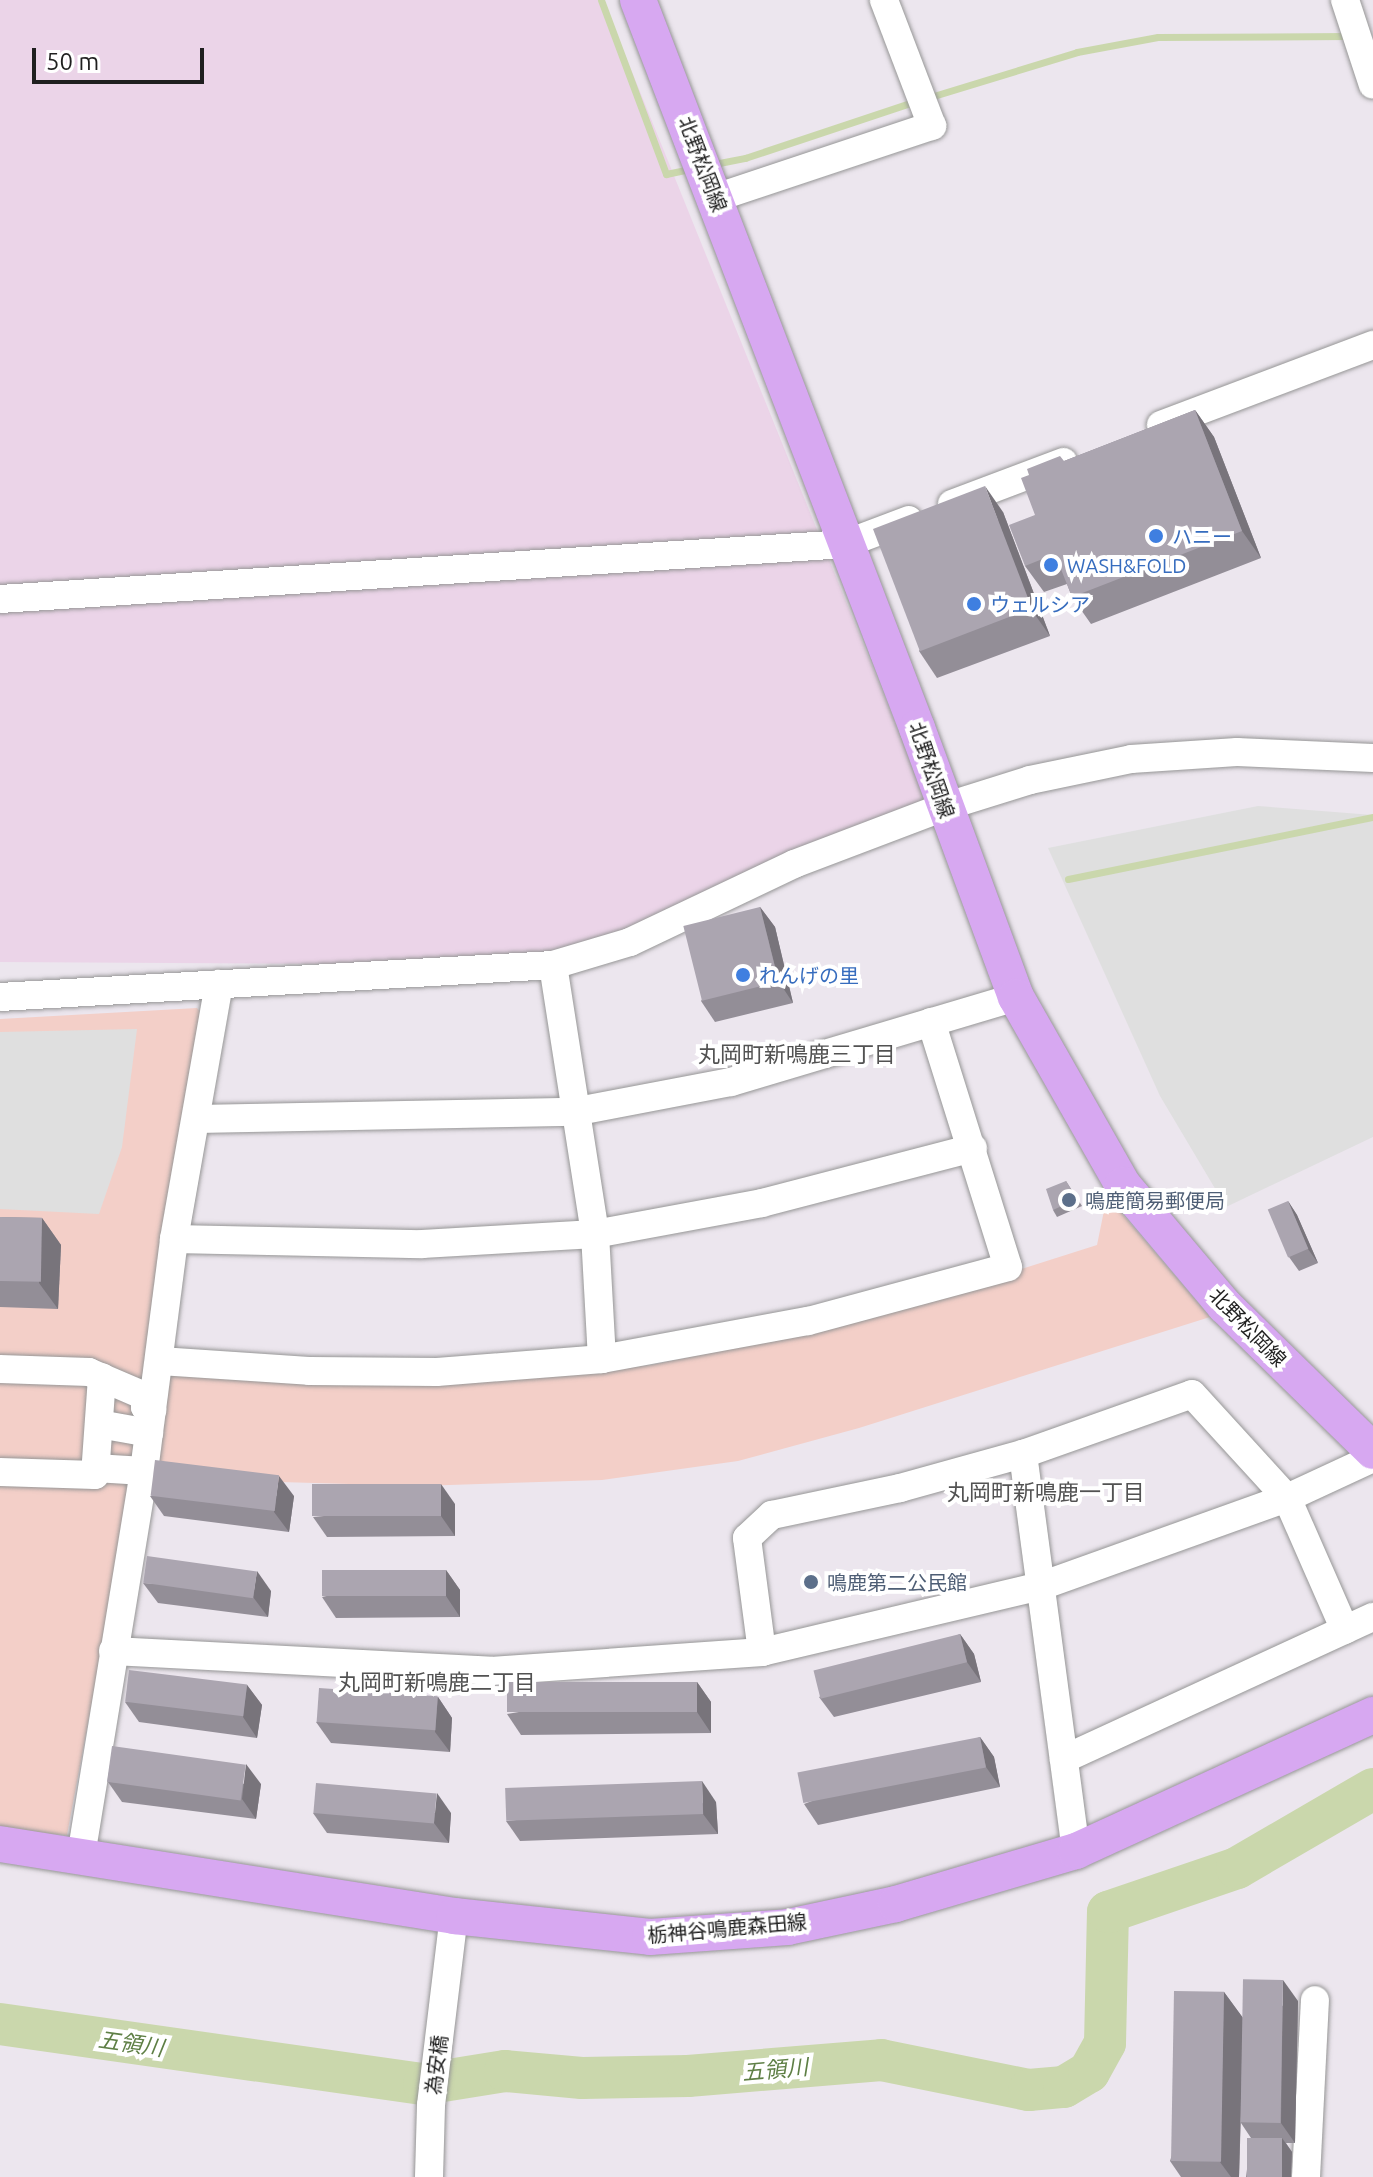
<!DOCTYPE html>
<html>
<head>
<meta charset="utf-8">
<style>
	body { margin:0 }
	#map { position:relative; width:1373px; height:2177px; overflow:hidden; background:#ece6ee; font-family:Ubuntu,"Noto Sans JP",sans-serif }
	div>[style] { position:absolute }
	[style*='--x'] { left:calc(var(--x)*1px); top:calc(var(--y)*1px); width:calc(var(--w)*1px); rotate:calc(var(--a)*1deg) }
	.farmland>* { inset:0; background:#ebd4e8 }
	.park>* { inset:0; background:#f3cfc8 }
	.parking>* { inset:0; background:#dfdfdf }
	.stream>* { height:7px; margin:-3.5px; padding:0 3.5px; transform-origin:3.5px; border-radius:3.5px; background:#cad7ac }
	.river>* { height:42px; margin:-21px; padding:0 21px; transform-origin:21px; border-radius:21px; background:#cad7ac }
	.roads { filter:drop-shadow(0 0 2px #969696) drop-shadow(0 0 2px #969696) }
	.minor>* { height:28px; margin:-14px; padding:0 14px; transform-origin:14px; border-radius:14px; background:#fff }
	.major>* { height:36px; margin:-18px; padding:0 18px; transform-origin:18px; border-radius:18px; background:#d7a8f1 }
	.wall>* { inset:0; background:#938e97 }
	.shaded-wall>* { inset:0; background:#78747b }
	.building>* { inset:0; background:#aba5b0; transform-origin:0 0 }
	.dots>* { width:22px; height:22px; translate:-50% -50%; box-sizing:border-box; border:4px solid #fff; border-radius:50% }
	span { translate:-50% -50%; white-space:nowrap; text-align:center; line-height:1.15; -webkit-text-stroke:8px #fff; paint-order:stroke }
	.street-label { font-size:20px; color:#1f1f1f }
	.shop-label { font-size:20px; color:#366cbe }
	.left { translate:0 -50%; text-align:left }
	.service-label { font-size:20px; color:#4e5e75 }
	.neighbourhood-label { font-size:22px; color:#525252 }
	.water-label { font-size:22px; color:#5e7f45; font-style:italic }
	.scale { position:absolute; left:32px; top:48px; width:172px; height:36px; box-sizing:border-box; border:4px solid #1f1f1f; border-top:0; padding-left:10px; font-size:24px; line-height:28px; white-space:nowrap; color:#1f1f1f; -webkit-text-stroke:6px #fff; paint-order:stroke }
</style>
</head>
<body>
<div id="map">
	<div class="farmland">
		<i style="clip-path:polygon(0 0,603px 0,927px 802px,553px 965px,0 962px)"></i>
	</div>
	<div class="park">
		<i style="clip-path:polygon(197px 1008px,204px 1017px,153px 1374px,562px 1374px,651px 1365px,790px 1336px,909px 1305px,1097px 1245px,1107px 1196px,1210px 1317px,859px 1428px,738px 1461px,602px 1480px,419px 1486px,134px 1478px,67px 1835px,0 1830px,0 1019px)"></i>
	</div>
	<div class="parking">
		<i style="clip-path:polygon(1258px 806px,1373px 815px,1373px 1137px,1226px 1207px,1160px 1096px,1048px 848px)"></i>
		<i style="clip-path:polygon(137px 1029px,122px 1147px,99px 1214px,0 1209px,0 1032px)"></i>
	</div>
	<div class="stream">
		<i style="--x:601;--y:0;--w:186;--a:69.5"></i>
		<i style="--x:666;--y:174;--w:25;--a:-12"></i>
		<i style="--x:927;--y:98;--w:157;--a:-17"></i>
		<i style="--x:1077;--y:52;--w:82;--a:-10.5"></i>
		<i style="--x:1158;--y:37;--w:193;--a:-0.3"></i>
		<i style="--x:714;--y:164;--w:32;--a:-11"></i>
		<i style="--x:745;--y:158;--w:180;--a:-18.4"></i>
		<i style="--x:1068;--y:879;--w:311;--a:-11.5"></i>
	</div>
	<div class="river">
		<i style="--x:0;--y:2024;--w:428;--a:8.1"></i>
		<i style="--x:424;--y:2084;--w:82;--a:-9.1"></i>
		<i style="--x:505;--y:2071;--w:77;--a:5.2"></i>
		<i style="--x:582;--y:2078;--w:106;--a:-1.1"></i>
		<i style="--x:688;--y:2076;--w:194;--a:-4.7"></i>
		<i style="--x:881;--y:2060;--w:151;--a:11.5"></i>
		<i style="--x:1029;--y:2090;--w:35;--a:-5"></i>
		<i style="--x:1064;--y:2087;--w:29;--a:-31"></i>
		<i style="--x:1089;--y:2072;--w:33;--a:-61"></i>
		<i style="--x:1105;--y:2043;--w:131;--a:-88.7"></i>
		<i style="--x:1108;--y:1912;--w:136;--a:-18.8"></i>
		<i style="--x:1237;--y:1868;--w:157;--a:-30.2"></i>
	</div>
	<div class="roads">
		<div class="minor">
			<i style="--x:1345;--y:0;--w:89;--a:71.8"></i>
			<i style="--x:715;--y:198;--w:229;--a:-18.4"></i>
			<i style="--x:932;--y:126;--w:135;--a:-110.9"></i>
			<i style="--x:1161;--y:425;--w:227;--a:-20.7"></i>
			<i style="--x:952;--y:504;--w:119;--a:-20.7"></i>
			<i style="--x:0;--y:599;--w:847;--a:-3.72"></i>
			<i style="--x:845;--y:544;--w:68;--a:-20.6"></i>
			<i style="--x:553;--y:965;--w:272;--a:81.1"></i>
			<i style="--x:595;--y:1234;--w:125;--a:86.8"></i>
			<i style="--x:0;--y:997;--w:554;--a:-3.31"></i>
			<i style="--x:553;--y:965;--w:80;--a:-16.6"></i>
			<i style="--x:630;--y:942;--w:182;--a:-25.4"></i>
			<i style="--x:794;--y:864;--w:160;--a:-20.8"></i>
			<i style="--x:944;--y:807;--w:90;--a:-17.4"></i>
			<i style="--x:1030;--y:780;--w:103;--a:-11.7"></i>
			<i style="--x:1131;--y:759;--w:106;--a:-3.8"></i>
			<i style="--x:1237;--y:752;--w:136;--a:2.5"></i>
			<i style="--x:198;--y:1119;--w:375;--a:-1.1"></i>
			<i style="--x:573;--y:1112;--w:161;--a:-10.8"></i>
			<i style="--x:731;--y:1082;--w:297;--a:-16.6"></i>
			<i style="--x:174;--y:1239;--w:248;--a:1.2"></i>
			<i style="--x:422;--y:1244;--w:173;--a:-3.3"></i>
			<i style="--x:595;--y:1234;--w:170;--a:-10.5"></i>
			<i style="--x:762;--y:1203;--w:218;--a:-14.6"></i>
			<i style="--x:160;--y:1361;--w:149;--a:3.8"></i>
			<i style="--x:309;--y:1371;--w:128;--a:0.4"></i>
			<i style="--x:437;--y:1372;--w:166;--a:-4.5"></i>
			<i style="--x:602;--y:1359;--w:209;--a:-10.5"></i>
			<i style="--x:808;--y:1321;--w:207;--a:-15.1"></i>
			<i style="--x:1008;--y:1267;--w:257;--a:-107.4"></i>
			<i style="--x:0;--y:1369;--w:89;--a:1.9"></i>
			<i style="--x:89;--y:1372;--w:61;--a:23.2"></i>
			<i style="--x:145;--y:1396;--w:11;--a:90"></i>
			<i style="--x:145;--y:1407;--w:8;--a:23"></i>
			<i style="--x:99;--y:1424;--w:51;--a:10.2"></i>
			<i style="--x:1023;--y:1454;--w:401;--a:82.4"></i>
			<i style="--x:95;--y:1468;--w:49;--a:3.5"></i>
			<i style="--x:0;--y:1472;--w:95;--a:1.8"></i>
			<i style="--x:95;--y:1475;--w:98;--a:-85.9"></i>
			<i style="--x:113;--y:1651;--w:379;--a:3"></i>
			<i style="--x:491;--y:1671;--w:272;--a:-4"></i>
			<i style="--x:762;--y:1652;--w:287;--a:-13.3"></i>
			<i style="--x:1041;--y:1586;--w:261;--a:-19.7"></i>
			<i style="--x:1287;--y:1498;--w:95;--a:-24.9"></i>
			<i style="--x:762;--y:1652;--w:115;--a:-97.5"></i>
			<i style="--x:747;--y:1538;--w:34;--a:-43"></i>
			<i style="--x:772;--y:1515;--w:131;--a:-11.9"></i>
			<i style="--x:900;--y:1488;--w:128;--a:-15.5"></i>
			<i style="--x:1023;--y:1454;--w:179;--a:-19.5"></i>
			<i style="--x:1192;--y:1394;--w:141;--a:47.6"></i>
			<i style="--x:1287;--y:1498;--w:144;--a:66.3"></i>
			<i style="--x:1064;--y:1759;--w:340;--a:-24.7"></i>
			<i style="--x:81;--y:1856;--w:390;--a:-80.7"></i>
			<i style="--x:144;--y:1471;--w:234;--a:-82.6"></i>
			<i style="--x:174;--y:1239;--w:259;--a:-80"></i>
			<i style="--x:429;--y:2177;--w:72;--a:-88.4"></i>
			<i style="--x:431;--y:2105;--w:190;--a:-83.1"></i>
			<i style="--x:1306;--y:2177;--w:177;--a:-87.1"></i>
		</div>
		<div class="major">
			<i style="--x:638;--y:0;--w:780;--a:69.03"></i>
			<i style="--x:917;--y:728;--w:287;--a:69.8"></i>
			<i style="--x:1016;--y:997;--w:216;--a:60.4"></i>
			<i style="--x:1123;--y:1185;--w:158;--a:49.9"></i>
			<i style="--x:1225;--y:1306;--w:207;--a:44.4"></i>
			<i style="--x:0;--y:1844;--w:460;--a:9"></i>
			<i style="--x:454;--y:1916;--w:197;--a:6.1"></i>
			<i style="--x:650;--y:1937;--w:138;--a:-4.1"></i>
			<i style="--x:788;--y:1927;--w:110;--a:-12"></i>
			<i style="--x:896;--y:1904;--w:188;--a:-16.4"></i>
			<i style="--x:1076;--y:1851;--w:327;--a:-24.6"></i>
		</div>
	</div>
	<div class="wall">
		<i style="clip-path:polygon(1195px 410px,1214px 437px,1261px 558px,1091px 624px,1072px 597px,1067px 584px,1044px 592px,1025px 566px,1035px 515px,1064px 461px)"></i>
		<i style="clip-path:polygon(1003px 512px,1050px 636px,937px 678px,919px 651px)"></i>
		<i style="clip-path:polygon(760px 907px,775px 927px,793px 1003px,715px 1022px,701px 1001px)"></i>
		<i style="clip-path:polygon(1066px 1181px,1082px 1206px,1057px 1217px,1053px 1210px)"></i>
		<i style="clip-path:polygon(1288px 1201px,1297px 1215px,1318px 1263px,1299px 1271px,1289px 1257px)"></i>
		<i style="clip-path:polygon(0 1217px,42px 1218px,61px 1245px,58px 1309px,0 1307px)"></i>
		<i style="clip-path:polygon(150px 1496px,294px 1496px,289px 1532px,164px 1516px)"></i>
		<i style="clip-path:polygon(455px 1504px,455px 1536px,327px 1537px,313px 1517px)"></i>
		<i style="clip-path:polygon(446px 1570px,460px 1590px,460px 1617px,336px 1618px,322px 1597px)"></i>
		<i style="clip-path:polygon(143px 1583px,271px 1591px,268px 1617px,158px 1603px)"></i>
		<i style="clip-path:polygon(960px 1634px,974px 1654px,981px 1682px,834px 1717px,819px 1697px)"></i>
		<i style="clip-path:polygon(697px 1682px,711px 1702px,711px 1733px,521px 1735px,507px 1714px)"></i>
		<i style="clip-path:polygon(247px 1685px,262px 1705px,257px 1738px,139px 1722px,125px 1702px)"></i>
		<i style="clip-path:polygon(438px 1697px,452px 1718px,450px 1752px,331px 1743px,316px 1722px)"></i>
		<i style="clip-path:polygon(980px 1737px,994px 1757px,1000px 1787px,818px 1825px,804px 1804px)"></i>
		<i style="clip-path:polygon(108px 1782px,261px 1784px,256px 1819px,122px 1802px)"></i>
		<i style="clip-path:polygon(716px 1802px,718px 1834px,520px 1841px,506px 1821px)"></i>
		<i style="clip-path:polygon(313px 1813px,451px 1813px,449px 1843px,327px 1833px)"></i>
		<i style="clip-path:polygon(1224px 1992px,1243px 2018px,1298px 2001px,1295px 2143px,1286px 2143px,1292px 2152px,1291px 2177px,1246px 2177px,1251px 2138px,1241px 2123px,1241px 2114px,1239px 2177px,1181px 2177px,1170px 2161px)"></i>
	</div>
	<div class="shaded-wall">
		<i style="clip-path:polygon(1195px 410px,1214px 437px,1261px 558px,1242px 531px)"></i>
		<i style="clip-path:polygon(985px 486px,1003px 512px,1050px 636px,1031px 609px)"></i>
		<i style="clip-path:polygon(760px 907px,775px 927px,793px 1003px,779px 982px)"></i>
		<i style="clip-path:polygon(1288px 1201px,1297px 1215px,1318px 1263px,1308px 1249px)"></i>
		<i style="clip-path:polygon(42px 1218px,61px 1245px,58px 1309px,39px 1283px)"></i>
		<i style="clip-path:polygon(279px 1476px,294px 1496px,289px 1532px,274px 1512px)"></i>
		<i style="clip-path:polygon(441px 1484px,455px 1504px,455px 1536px,441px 1516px)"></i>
		<i style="clip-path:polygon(446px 1570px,460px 1590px,460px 1617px,446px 1596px)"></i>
		<i style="clip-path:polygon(257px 1571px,271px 1591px,268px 1617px,253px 1597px)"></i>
		<i style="clip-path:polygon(960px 1634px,974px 1654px,981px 1682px,967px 1662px)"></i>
		<i style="clip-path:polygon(697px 1682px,711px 1702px,711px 1733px,697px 1712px)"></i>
		<i style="clip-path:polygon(247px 1685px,262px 1705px,257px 1738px,243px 1717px)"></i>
		<i style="clip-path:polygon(438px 1697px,452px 1718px,450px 1752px,435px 1732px)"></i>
		<i style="clip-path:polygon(980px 1737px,994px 1757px,1000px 1787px,986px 1767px)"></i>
		<i style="clip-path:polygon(246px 1764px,261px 1784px,256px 1819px,242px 1799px)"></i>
		<i style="clip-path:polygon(702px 1781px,716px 1802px,718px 1834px,703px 1814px)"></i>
		<i style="clip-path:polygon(437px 1793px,451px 1813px,449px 1843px,434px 1823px)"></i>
		<i style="clip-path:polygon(1283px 1980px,1298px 2001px,1295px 2143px,1281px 2123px)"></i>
		<i style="clip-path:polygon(1224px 1992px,1243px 2018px,1239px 2177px,1231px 2177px,1220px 2162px)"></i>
		<i style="clip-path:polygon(1282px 2138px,1292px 2152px,1291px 2177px,1282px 2177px)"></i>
	</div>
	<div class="building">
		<i style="clip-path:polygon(1195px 410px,1242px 531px,1072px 597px,1055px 554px,1025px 566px,1009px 525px,1035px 515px,1021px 478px,1029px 475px,1027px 469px,1060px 456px,1064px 461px)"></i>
		<i style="left:985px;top:486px;width:131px;height:120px;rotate:69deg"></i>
		<i style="left:760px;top:907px;width:77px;height:79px;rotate:76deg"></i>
		<i style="clip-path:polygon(1066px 1181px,1077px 1199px,1053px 1210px,1046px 1189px)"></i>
		<i style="left:1288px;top:1201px;width:52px;height:22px;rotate:67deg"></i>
		<i style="left:0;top:1217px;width:42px;height:64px;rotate:1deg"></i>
		<i style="left:155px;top:1460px;width:125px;height:36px;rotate:7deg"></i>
		<i style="left:441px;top:1484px;width:32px;height:129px;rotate:90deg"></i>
		<i style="left:147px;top:1556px;width:111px;height:27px;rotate:8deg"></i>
		<i style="left:446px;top:1570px;width:26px;height:124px;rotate:90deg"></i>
		<i style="left:960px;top:1634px;width:29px;height:151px;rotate:76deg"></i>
		<i style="left:129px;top:1670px;width:119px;height:32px;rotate:7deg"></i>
		<i style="left:697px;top:1682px;width:30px;height:190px;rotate:90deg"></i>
		<i style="left:319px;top:1688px;width:119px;height:34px;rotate:4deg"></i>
		<i style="left:980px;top:1737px;width:31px;height:186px;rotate:79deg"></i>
		<i style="left:112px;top:1746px;width:135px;height:36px;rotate:8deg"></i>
		<i style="left:702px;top:1781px;width:33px;height:197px;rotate:88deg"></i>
		<i style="left:316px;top:1783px;width:121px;height:30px;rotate:5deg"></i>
		<i style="left:1283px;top:1980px;width:143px;height:40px;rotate:91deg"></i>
		<i style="left:1174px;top:1991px;width:50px;height:170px;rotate:1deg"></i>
		<i style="left:1247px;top:2138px;width:35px;height:39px"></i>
	</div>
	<div class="dots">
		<i style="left:1156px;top:536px;background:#3f7fe0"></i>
		<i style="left:1051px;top:565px;background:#3f7fe0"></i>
		<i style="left:974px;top:604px;background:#3f7fe0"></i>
		<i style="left:743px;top:975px;background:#3f7fe0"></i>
		<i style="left:1069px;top:1200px;background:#5c6f8a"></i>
		<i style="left:811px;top:1582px;background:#5c6f8a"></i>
	</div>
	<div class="street-label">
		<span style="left:703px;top:164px;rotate:69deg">北野松岡線</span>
		<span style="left:932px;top:770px;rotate:71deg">北野松岡線</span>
		<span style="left:1248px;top:1327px;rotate:46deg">北野松岡線</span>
		<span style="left:727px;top:1928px;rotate:-5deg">栃神谷鳴鹿森田線</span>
		<span style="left:436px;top:2065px;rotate:-83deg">為安橋</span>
	</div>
	<div class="shop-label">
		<span class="left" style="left:1172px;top:536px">ハニー</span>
		<span class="left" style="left:1067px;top:565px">WASH&amp;FOLD</span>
		<span class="left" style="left:990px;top:604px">ウェルシア</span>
		<span class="left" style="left:759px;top:975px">れんげの里</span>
	</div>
	<div class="service-label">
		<span class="left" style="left:1085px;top:1200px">鳴鹿簡易郵便局</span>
		<span class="left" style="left:827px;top:1582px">鳴鹿第二公民館</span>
	</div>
	<div class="neighbourhood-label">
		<span style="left:797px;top:1054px">丸岡町新鳴鹿三丁目</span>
		<span style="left:1046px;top:1492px">丸岡町新鳴鹿一丁目</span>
		<span style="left:437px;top:1682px">丸岡町新鳴鹿二丁目</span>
	</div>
	<div class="water-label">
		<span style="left:131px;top:2043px;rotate:8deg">五領川</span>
		<span style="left:775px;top:2069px;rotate:-5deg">五領川</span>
	</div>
	<div class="scale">50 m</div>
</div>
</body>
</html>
